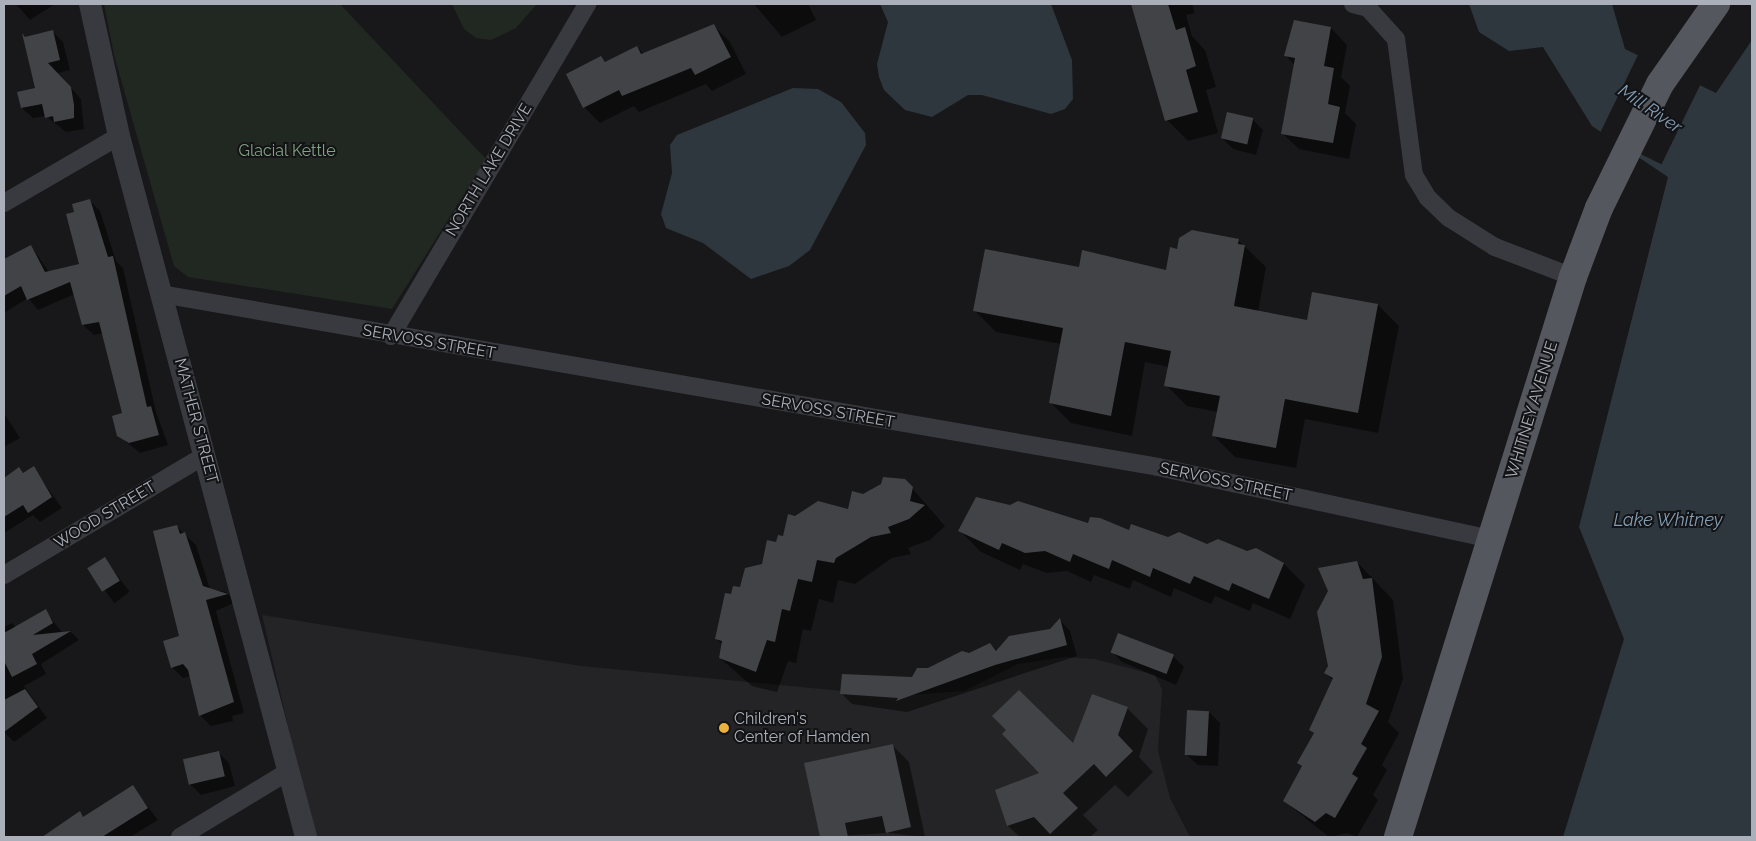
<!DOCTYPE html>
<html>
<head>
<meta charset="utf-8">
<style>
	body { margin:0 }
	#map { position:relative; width:1756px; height:841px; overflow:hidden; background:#18181a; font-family:Raleway,sans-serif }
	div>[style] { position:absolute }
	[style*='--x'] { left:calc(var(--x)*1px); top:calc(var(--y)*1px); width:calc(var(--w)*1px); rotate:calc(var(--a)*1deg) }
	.built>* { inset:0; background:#242427 }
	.green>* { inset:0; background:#202821 }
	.water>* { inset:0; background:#2e373e }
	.pier>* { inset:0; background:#18181a; transform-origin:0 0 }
	.shadow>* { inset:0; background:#0007; transform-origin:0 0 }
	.building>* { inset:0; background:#424347; transform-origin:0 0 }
	.minor>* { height:18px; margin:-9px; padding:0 9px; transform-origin:9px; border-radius:9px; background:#393a3f }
	.tertiary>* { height:22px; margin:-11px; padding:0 11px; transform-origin:11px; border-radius:11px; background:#393a3f }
	.primary>* { height:28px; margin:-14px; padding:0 14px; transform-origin:14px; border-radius:14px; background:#55575e }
	.dots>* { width:14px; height:14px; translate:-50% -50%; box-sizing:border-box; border:2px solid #131315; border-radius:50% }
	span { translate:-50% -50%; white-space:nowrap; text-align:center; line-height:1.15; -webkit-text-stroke:4px #131315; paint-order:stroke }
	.park-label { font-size:16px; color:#82a384 }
	.street-label { font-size:16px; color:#aaafb9 }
	.poi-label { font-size:16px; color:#aaafb9 }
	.left { translate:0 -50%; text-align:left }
	.water-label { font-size:18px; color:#839db3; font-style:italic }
	.frame { position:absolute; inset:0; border:5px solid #aaafb9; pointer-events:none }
</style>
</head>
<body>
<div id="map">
	<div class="built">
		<i style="clip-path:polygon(262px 615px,581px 666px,894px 696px,964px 691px,1018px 664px,1065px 657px,1095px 659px,1155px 675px,1162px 689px,1158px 751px,1170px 798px,1190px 837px,314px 837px)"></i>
	</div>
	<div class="green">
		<i style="clip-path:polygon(104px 4px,340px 4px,486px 159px,392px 309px,188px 277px,174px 266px,114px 55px)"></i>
		<i style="clip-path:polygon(452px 4px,537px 4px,516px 28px,491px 40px,476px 38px,464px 29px)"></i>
	</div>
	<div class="water">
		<i style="clip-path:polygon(880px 4px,1051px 4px,1072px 60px,1073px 99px,1065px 109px,1051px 114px,982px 95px,968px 95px,932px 117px,905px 110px,884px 90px,879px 77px,877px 64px,888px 22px)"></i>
		<i style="clip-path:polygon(1469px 4px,1612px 4px,1625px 49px,1716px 93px,1752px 40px,1752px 837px,1563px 837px,1624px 639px,1579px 527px,1668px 177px,1592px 126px,1543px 47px,1509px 51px,1479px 32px)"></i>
		<i style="clip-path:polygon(793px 88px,818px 89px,841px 102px,865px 133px,866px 145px,810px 250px,789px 266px,751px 279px,703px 243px,666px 228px,661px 214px,672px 173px,670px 145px,677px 135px)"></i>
	</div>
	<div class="pier">
		<i style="left:1639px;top:53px;width:69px;height:90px;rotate:26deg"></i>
	</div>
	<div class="shadow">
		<i style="clip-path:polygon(16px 4px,55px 4px,30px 20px)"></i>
		<i style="clip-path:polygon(754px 4px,808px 4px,816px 20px,782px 37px)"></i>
		<i style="clip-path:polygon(1133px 4px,1192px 4px,1195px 13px,1186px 15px,1192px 36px,1205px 50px,1216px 87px,1206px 90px,1218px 133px,1188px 141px,1167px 120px)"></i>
		<i style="clip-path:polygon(1295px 22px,1331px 28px,1347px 45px,1341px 77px,1350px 86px,1345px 113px,1356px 124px,1349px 159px,1299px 149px,1282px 133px,1295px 65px,1286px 56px)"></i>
		<i style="clip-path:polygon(713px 25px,730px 42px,746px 74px,712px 91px,706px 84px,639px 112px,634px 106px,600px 123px,584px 107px,601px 57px,606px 62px,637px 47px,644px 54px)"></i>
		<i style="clip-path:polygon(52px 31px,63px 42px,70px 70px,58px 73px,81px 99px,84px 129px,66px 132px,46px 116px,33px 118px,22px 108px,37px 89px)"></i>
		<i style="clip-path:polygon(1252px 119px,1263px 130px,1256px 155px,1233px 149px,1222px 138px)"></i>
		<i style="clip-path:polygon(90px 201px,100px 211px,116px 261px,123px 268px,156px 412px,168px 445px,140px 453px,118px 435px,123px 414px,103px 333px,94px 335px,83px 325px,75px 294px,38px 310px,28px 298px,4px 313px,4px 259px,31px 246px,49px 272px,81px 265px,76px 213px)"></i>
		<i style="clip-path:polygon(1238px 240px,1266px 267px,1258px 312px,1308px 321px,1378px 305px,1399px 326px,1378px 433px,1305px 419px,1296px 468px,1235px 457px,1214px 436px,1218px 412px,1187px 406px,1166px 385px,1169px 367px,1145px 362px,1132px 436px,1071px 423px,1050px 402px,1061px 344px,996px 332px,975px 311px,1080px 269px,1167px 271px,1178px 250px)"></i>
		<i style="clip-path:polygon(4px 413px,20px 438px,4px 447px)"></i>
		<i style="clip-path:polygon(33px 468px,62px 508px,40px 522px,33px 515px,4px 533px,4px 485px)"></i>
		<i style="clip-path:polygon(912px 488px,945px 526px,930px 540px,908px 548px,911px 554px,892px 558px,855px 584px,838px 580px,833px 603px,819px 599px,811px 631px,803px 629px,796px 663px,788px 661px,777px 692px,752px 686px,720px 658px,723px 645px,716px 639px,732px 596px,763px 565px,795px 517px,849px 510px,863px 495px)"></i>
		<i style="clip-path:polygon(976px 498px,1129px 532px,1247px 552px,1256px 549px,1284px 564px,1305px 585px,1290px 619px,1253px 603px,1250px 611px,1215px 596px,1211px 604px,1174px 588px,1171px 597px,1133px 580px,1130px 589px,1094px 575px,1091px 582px,1067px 571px,1047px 573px,1023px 564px,1020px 570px,981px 552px,960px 531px)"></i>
		<i style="clip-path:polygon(177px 527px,196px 545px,210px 589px,226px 592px,236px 602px,216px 611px,244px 713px,232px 716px,233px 721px,211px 726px,200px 715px,191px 676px,183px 678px,172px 667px,181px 637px)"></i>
		<i style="left:105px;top:559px;width:41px;height:19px;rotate:53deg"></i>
		<i style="clip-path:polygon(1357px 562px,1393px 600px,1403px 679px,1388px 722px,1399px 733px,1382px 765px,1387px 770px,1373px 795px,1378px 800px,1357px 837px,1347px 833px,1329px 837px,1284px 801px,1303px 768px,1298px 763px,1314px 734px,1310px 730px,1333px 680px,1326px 673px)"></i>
		<i style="clip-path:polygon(45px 611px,62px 632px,70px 631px,79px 640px,41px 664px,46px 674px,24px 686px,47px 718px,14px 742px,4px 732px,4px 627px,12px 623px,16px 628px)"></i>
		<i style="clip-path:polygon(1060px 620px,1070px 631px,1077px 656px,907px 712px,852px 704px,841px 693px,912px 678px,990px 644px,997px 651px,1050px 630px)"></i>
		<i style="clip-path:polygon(1111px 651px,1173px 656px,1184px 667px,1176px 685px,1122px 662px)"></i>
		<i style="clip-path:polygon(1127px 708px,1148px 729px,1139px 757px,1153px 772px,1128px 797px,1115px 785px,1083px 815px,1098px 830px,1090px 837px,1020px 837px,1008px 826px,1041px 774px)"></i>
		<i style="clip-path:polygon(1209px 712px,1220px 723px,1218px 766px,1198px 765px,1187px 755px)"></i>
		<i style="clip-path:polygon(893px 746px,909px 762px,925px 837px,888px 833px,821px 837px,806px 764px)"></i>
		<i style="clip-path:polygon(218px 752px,229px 763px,235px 786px,201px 795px,190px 784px)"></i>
		<i style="clip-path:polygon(133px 787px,158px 820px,130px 837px,44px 837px,80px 813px,84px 818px)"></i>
	</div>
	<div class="building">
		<i style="clip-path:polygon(1131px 4px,1168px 4px,1176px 30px,1185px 27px,1196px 66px,1186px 70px,1198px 112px,1165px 121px)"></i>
		<i style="clip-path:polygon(1294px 20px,1331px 27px,1324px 66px,1334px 68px,1328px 104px,1340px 107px,1333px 143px,1281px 134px,1295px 58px,1284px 56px)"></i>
		<i style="clip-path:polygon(714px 24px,731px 57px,695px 75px,691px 68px,622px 96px,619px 90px,583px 108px,566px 74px,601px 56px,605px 62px,637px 46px,641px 54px)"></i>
		<i style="clip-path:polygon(53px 30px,60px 60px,48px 63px,71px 87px,74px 105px,74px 118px,54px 122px,53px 116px,45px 118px,42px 104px,21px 108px,17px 92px,35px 88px,22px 33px,25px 37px)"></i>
		<i style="left:1227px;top:112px;width:27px;height:27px;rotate:13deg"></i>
		<i style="clip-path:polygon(90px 199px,108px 257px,113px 256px,147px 407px,151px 406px,159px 435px,129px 443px,117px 436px,112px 416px,122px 413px,99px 322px,82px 325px,70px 282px,27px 300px,21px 286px,4px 296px,4px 259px,31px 245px,45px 272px,79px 264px,66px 214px,74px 212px,72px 204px)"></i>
		<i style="clip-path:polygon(1192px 230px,1239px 239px,1238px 244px,1245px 245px,1234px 306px,1307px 320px,1312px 292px,1378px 304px,1358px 413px,1285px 399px,1276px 448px,1212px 436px,1220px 396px,1164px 386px,1171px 351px,1125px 342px,1111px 416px,1049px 403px,1063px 328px,973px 311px,985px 249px,1079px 267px,1082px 250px,1166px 270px,1170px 247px,1177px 249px,1179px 238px)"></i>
		<i style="clip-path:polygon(34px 466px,52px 497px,28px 513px,23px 505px,4px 517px,4px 478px,19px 467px,23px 473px)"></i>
		<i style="clip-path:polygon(883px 477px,905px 479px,913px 487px,910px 501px,925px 505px,909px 519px,888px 527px,891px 533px,871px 537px,836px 558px,834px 563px,817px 560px,812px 582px,798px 579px,790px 611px,782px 609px,775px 642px,767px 640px,756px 672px,719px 658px,722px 641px,715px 639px,725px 593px,731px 594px,733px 586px,740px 587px,745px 568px,762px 564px,767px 540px,776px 542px,778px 535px,783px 536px,788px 514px,795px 516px,818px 501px,848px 509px,852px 491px,863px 494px,881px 484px)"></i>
		<i style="clip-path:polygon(976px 497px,1010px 505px,1018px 501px,1088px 523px,1090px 517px,1100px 518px,1129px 530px,1131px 524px,1168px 537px,1179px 532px,1207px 544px,1218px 539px,1247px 551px,1256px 548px,1284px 563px,1269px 599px,1232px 583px,1229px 591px,1194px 576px,1190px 584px,1153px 568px,1150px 577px,1112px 560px,1109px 569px,1073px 554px,1070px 562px,1045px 551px,1025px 553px,1002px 543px,999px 550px,958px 531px)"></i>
		<i style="clip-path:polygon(177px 525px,180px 534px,185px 532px,203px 586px,228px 594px,206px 600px,234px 702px,199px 716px,188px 670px,183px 664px,171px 668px,163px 641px,179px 636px,153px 531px)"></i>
		<i style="left:105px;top:557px;width:28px;height:21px;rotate:58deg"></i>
		<i style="clip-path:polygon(1357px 561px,1363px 579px,1372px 578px,1382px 657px,1366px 704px,1379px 711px,1361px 744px,1367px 748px,1352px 774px,1358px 778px,1335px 818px,1326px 813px,1315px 822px,1283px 801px,1302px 766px,1297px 763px,1314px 733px,1309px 730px,1333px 678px,1324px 673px,1328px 666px,1317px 612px,1328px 591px,1318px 568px)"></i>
		<i style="clip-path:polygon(46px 609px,53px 623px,33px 635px,71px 631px,32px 654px,37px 664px,12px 677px,4px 661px,4px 633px)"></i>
		<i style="clip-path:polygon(1060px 618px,1067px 645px,995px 665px,896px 701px,898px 698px,840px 694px,842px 674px,912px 677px,917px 668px,928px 668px,962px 651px,969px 653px,990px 643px,996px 651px,1009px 636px,1050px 629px)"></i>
		<i style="left:1118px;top:633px;width:60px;height:21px;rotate:21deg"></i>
		<i style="clip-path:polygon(25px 689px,38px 707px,4px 732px,4px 700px)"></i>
		<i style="clip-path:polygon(1019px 690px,1073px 743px,1092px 694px,1128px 707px,1118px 735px,1133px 751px,1106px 777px,1094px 764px,1063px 793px,1078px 808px,1050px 834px,1034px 817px,1007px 826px,995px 790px,1039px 773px,1002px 734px,1006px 730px,992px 716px)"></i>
		<i style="left:1187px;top:710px;width:22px;height:45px;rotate:3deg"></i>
		<i style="clip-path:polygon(893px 744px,911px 827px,886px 833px,882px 816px,845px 823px,848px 837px,820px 837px,804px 763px)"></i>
		<i style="left:219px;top:751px;width:26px;height:37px;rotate:77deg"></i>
		<i style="clip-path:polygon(133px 785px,148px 808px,102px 837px,42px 837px,80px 811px,83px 817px)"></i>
	</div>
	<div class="minor">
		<i style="--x:1353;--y:4;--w:16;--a:15"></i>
		<i style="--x:1368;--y:8;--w:42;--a:47.9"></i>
		<i style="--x:1396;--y:39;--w:137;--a:82.5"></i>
		<i style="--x:1414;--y:175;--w:27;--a:59"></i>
		<i style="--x:1428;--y:198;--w:29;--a:44"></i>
		<i style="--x:1449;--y:218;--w:54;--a:32.2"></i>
		<i style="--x:1495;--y:247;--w:84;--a:21"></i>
		<i style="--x:4;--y:203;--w:133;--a:-30.2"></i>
		<i style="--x:161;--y:294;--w:1012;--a:9.84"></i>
		<i style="--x:1158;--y:467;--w:342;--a:12.2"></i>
		<i style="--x:391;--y:336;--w:386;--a:-59.4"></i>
		<i style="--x:4;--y:575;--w:234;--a:-30.8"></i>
		<i style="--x:180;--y:837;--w:127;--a:-31.2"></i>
	</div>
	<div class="tertiary">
		<i style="--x:90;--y:4;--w:135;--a:77.6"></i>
		<i style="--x:119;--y:136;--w:726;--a:75.06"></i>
	</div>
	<div class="primary">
		<i style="--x:1398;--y:837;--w:587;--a:-72.65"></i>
		<i style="--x:1573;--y:277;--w:74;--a:-69.4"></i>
		<i style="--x:1599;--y:208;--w:138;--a:-63.8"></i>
		<i style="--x:1660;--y:84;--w:98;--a:-55"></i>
	</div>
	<div class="dots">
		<i style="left:724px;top:728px;background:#ecb03d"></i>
	</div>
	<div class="park-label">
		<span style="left:287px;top:151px">Glacial Kettle</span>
	</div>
	<div class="street-label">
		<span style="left:489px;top:170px;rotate:-59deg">NORTH LAKE DRIVE</span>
		<span style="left:429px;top:342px;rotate:10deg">SERVOSS STREET</span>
		<span style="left:1532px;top:410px;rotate:-73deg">WHITNEY AVENUE</span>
		<span style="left:828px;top:411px;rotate:10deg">SERVOSS STREET</span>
		<span style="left:196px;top:421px;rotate:75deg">MATHER STREET</span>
		<span style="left:1226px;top:482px;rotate:12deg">SERVOSS STREET</span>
		<span style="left:105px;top:515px;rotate:-31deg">WOOD STREET</span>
	</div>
	<div class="poi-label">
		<span class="left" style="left:734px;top:728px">Children's<br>Center of Hamden</span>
	</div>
	<div class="water-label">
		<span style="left:1650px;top:109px;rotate:34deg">Mill River</span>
		<span style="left:1668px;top:520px">Lake Whitney</span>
	</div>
	<div class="frame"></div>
</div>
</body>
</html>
